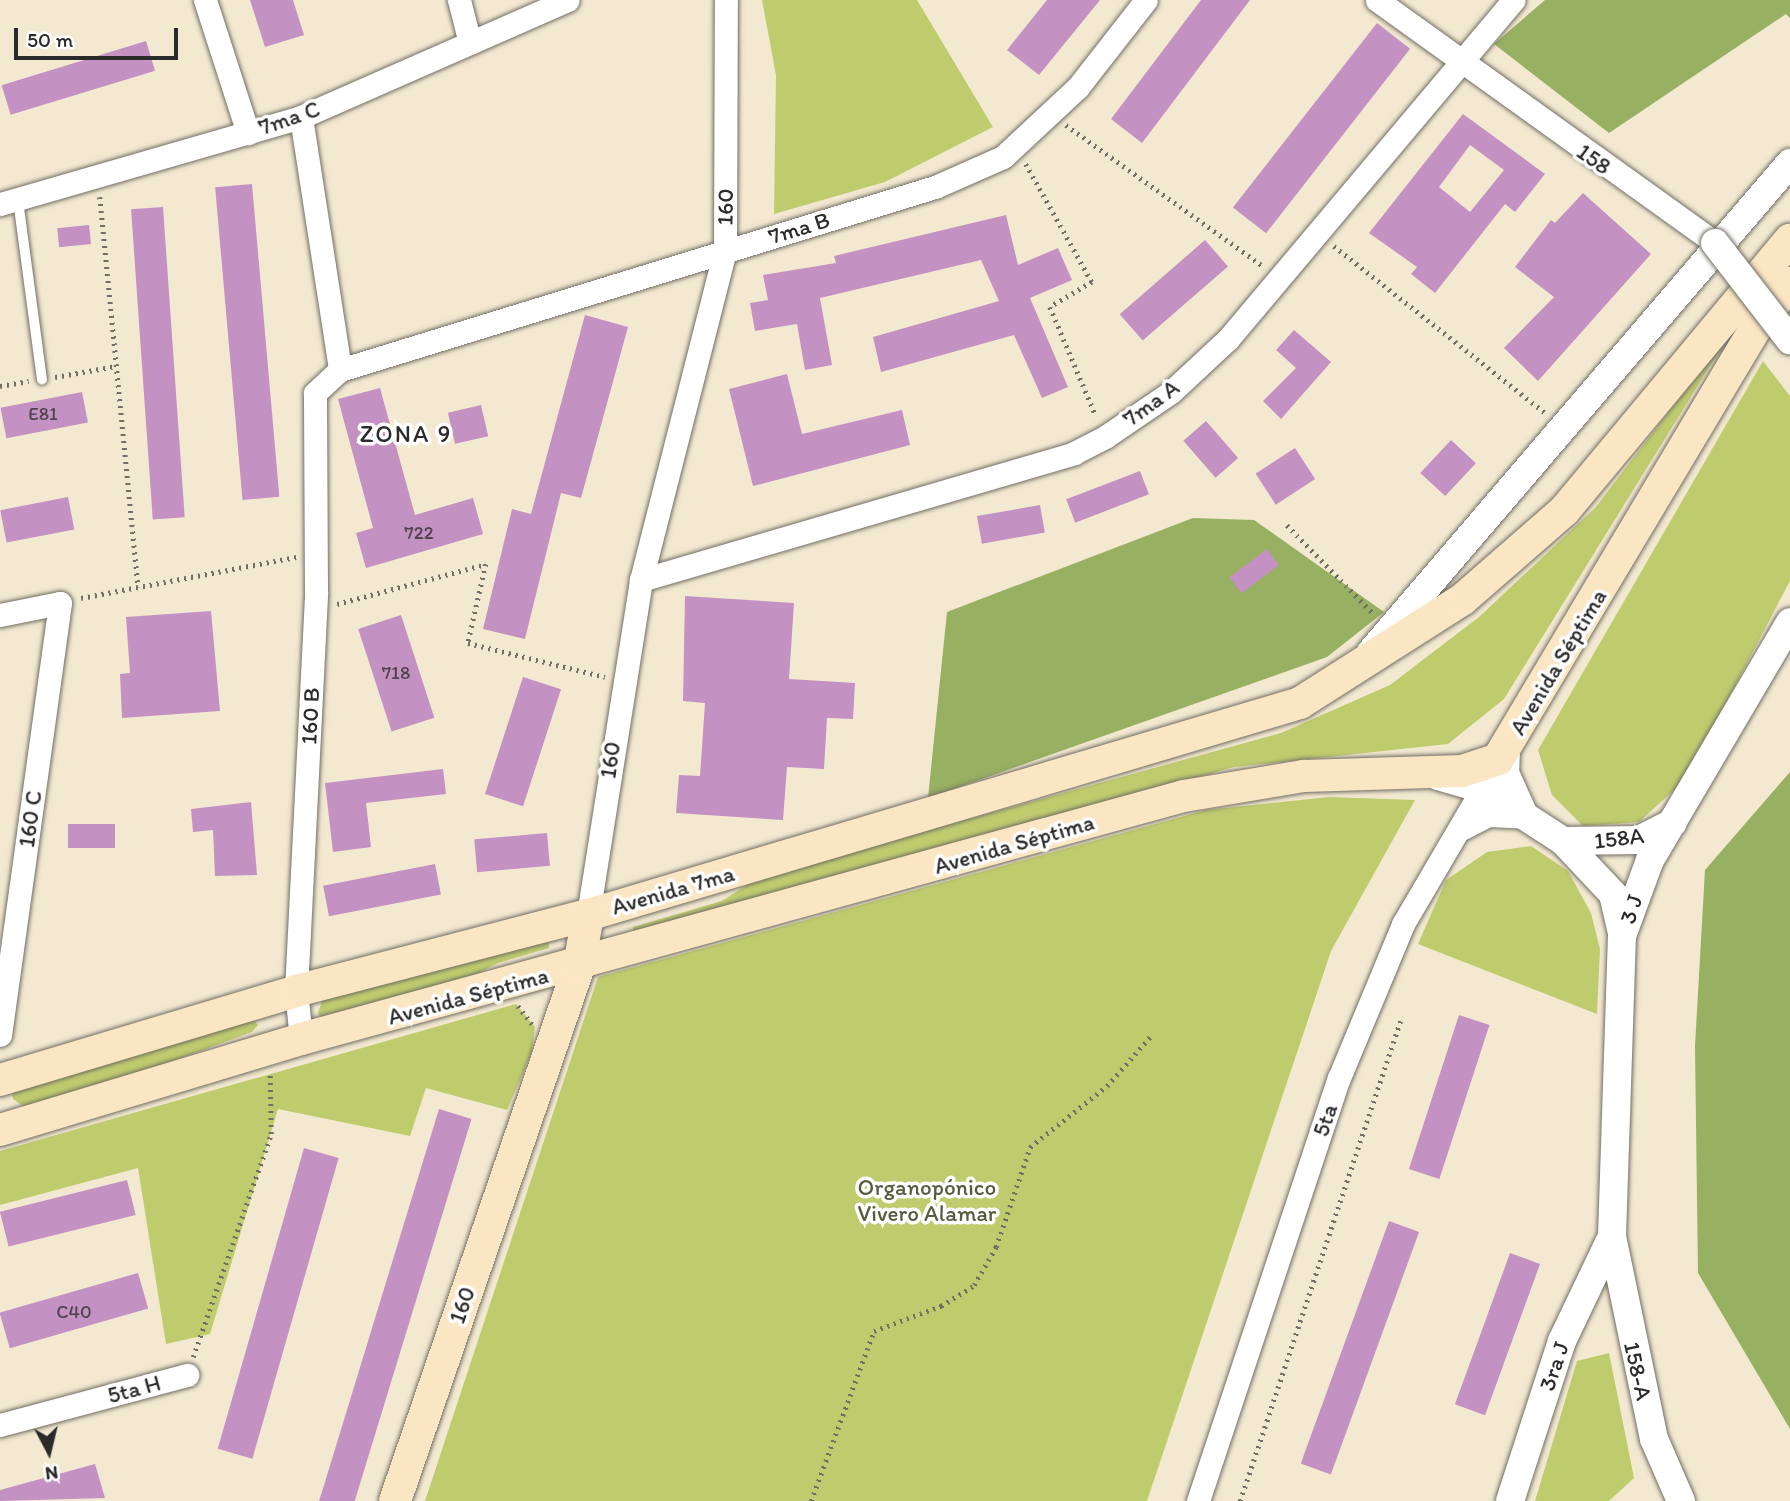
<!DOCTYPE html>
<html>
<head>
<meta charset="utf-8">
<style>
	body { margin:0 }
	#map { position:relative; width:1790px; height:1501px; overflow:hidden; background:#f3e9d1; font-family:Itim,sans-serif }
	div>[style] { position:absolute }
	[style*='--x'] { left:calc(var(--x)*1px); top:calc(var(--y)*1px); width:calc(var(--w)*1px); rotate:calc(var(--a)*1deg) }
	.green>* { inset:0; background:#bfcc6e }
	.forest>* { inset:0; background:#97b061 }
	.building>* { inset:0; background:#c491c3; transform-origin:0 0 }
	.path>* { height:4.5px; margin-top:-2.25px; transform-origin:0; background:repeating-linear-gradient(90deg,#716e65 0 2px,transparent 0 7px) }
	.roads { filter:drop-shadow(0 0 2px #716e65) drop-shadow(0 0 2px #716e65) }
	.service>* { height:10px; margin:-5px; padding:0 5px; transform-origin:5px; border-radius:5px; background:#fff }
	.minor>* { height:23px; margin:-11.5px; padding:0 11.5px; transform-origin:11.5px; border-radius:11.5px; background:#fff }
	.tertiary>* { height:28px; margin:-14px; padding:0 14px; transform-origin:14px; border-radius:14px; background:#fff }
	.secondary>* { height:32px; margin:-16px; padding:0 16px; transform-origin:16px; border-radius:16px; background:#fbe6c4 }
	.bridges { filter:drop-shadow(0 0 2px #716e65) drop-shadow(0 0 2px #716e65) }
	.tertiary-bridge>* { height:28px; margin:-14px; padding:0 14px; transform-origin:14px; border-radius:14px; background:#fff }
	span { translate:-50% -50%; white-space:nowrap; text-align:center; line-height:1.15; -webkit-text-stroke:7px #fff; paint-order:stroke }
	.number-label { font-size:19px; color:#514451 }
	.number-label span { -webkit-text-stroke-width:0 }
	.street-label { font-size:23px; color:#2b2b2b }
	.park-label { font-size:23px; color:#575b3f }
	.neighbourhood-label { font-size:24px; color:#2b2b2b; letter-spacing:2px }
	.north { position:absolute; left:14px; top:1417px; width:70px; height:70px; -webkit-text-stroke:5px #fff; paint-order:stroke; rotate:173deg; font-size:19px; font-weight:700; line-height:28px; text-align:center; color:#2b2b2b }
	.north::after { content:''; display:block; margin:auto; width:24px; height:32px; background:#2b2b2b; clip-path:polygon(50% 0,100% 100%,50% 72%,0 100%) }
	.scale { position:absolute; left:14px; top:28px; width:164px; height:32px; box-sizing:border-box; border:4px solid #2b2b2b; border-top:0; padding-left:9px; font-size:21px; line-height:24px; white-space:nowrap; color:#2b2b2b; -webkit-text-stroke:5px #fff; paint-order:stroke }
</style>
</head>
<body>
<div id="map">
	<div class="green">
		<i style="clip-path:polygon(762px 0,917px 0,993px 127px,885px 182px,774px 214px,776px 75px)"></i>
		<i style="clip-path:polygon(1734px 327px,1504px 699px,1448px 744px,1234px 767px,633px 937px,633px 927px,722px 901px,759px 877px,1281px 733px,1390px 685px,1479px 617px,1595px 508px)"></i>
		<i style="clip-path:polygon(1763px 361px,1790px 396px,1790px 581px,1686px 779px,1639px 822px,1583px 826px,1552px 795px,1538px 750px)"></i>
		<i style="clip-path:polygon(1329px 797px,1415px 800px,1331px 951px,1147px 1501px,425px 1501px,598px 977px,1206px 810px)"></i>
		<i style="clip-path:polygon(1531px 846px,1568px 871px,1591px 913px,1600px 949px,1597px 1014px,1418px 944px,1446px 880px,1487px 852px)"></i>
		<i style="clip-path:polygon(549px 939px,549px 948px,498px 963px,452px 987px,322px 1019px,318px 1013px,323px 998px)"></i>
		<i style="clip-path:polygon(516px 1004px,535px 1027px,532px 1052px,507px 1110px,426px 1088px,410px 1136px,278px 1109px,210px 1334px,166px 1344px,138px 1168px,0 1205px,0 1151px)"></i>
		<i style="clip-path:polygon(253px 1019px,258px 1025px,252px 1032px,151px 1069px,26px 1108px,13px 1099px,12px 1092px)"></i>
		<i style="clip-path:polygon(1609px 1353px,1634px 1478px,1609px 1501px,1535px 1501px,1577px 1361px)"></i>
	</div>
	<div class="forest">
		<i style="clip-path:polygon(1545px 0,1790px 0,1790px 18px,1786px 14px,1609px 133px,1494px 44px)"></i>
		<i style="clip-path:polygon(1193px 518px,1254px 520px,1384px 612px,1327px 657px,928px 798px,947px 612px)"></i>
		<i style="clip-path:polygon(1790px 772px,1790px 1429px,1698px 1273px,1695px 1046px,1705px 870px)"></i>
	</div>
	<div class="building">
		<i style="clip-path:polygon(250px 0,293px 0,304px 35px,265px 47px)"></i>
		<i style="clip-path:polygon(1047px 0,1100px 0,1039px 75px,1007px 50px)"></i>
		<i style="clip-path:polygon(1201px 0,1250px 0,1142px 143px,1111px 119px)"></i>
		<i style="left:1377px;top:23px;width:42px;height:234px;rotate:38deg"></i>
		<i style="left:146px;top:41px;width:31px;height:151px;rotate:73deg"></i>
		<i style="clip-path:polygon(evenodd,1463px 114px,1545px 174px,1515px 212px,1505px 204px,1435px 293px,1411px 274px,1417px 267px,1369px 233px,1463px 114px,1470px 145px,1504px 170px,1470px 212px,1439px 187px,1470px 145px)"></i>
		<i style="left:252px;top:184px;width:314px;height:37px;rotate:85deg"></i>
		<i style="clip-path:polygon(1583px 193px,1651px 254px,1538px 381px,1504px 348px,1554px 297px,1515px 267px,1551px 220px,1555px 223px)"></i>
		<i style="left:163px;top:207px;width:311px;height:32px;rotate:86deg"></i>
		<i style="clip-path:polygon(1006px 215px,1018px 265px,1058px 248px,1072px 280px,1030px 298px,1068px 387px,1042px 398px,1014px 335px,881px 372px,873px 337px,999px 301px,981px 260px,820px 298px,832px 365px,805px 370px,797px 324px,755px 331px,750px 303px,768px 300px,763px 275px,836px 263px,834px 256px)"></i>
		<i style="left:89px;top:225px;width:19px;height:32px;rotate:84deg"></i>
		<i style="left:1205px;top:240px;width:35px;height:113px;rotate:49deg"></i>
		<i style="clip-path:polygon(585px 315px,628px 327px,581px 498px,561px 493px,525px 639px,483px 629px,512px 509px,531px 514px)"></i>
		<i style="clip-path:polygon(1294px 330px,1331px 362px,1281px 419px,1263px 401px,1296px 368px,1276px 350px)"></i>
		<i style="clip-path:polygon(787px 374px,802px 434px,902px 410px,910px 445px,753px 486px,729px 389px)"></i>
		<i style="clip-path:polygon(380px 388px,415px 515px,473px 498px,483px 534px,366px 568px,356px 533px,373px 528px,338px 399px)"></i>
		<i style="left:82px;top:392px;width:31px;height:83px;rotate:79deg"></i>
		<i style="left:481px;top:405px;width:32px;height:34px;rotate:77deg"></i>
		<i style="left:1206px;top:421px;width:49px;height:30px;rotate:49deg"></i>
		<i style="left:1451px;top:440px;width:34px;height:45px;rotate:43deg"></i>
		<i style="left:1295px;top:448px;width:37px;height:47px;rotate:57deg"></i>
		<i style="left:1140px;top:471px;width:25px;height:79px;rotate:69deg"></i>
		<i style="left:68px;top:497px;width:33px;height:69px;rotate:79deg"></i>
		<i style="left:1040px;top:505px;width:28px;height:64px;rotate:80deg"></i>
		<i style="left:1267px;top:549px;width:20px;height:47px;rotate:53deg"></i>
		<i style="clip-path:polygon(685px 596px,794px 603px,789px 679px,855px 683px,853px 719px,827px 718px,824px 769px,787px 767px,783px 820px,676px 813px,679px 775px,700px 776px,705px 703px,683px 701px)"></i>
		<i style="clip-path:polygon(211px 611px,220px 711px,122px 718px,120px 674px,130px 673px,126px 617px)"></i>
		<i style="left:401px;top:615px;width:108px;height:45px;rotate:72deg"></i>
		<i style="left:523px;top:677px;width:40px;height:123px;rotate:18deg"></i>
		<i style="clip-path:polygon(443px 769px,446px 794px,366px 803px,371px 847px,333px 852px,325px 783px)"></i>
		<i style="clip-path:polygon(251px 802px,257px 875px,215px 876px,213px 830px,193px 832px,191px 809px)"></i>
		<i style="left:68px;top:824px;width:47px;height:24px"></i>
		<i style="left:547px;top:833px;width:33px;height:73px;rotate:85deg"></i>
		<i style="left:435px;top:864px;width:31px;height:114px;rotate:79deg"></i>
		<i style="left:1459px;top:1015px;width:32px;height:162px;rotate:18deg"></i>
		<i style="left:439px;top:1109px;width:34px;height:411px;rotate:17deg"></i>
		<i style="left:304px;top:1148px;width:36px;height:313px;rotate:16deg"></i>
		<i style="left:127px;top:1180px;width:36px;height:131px;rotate:76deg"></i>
		<i style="left:1389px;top:1221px;width:32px;height:258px;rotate:20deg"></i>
		<i style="left:1510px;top:1253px;width:32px;height:161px;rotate:20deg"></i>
		<i style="left:138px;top:1273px;width:37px;height:144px;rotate:74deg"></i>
		<i style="clip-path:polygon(95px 1464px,105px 1498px,0 1501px,0 1490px)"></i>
	</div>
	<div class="path">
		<i style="--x:1066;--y:125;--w:244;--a:35.6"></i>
		<i style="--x:1026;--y:164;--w:135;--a:60.8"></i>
		<i style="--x:1092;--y:282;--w:49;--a:149.2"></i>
		<i style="--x:1050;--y:307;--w:118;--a:67.1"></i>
		<i style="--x:100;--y:197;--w:392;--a:84.4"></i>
		<i style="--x:1334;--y:246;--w:271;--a:38.3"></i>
		<i style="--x:55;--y:377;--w:62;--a:-10.2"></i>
		<i style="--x:0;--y:386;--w:29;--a:-10"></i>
		<i style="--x:1287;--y:525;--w:124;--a:45.7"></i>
		<i style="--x:81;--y:598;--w:219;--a:-10.8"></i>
		<i style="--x:337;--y:604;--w:154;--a:-15"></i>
		<i style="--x:486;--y:564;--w:81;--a:102.8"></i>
		<i style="--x:468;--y:643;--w:141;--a:13.9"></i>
		<i style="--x:518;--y:1006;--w:23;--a:52"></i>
		<i style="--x:193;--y:1357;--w:236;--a:-70.7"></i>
		<i style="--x:271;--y:1134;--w:60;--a:-91"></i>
		<i style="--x:811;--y:1501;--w:181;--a:-69.7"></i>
		<i style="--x:874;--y:1331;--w:72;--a:-20.5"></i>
		<i style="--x:941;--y:1306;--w:39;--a:-32"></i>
		<i style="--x:974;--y:1285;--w:44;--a:-59.9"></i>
		<i style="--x:996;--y:1247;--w:106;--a:-71.2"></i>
		<i style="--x:1030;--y:1147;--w:98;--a:-38.4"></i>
		<i style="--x:1107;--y:1086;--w:65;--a:-48.7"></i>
		<i style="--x:1240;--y:1501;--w:511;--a:-71.53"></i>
	</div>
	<div class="roads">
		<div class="service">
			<i style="--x:18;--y:200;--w:181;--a:82.4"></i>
		</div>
		<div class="minor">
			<i style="--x:205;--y:0;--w:140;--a:72.1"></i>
			<i style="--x:459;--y:0;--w:44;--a:75.7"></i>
			<i style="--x:1377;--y:0;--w:416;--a:35.7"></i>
			<i style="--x:301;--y:117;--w:256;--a:81.2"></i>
			<i style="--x:0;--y:204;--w:313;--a:-16.1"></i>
			<i style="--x:301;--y:117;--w:291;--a:-23.7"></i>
			<i style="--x:641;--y:580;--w:451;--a:-16.3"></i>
			<i style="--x:1074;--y:453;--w:35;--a:-27"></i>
			<i style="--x:1105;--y:437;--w:80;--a:-34.3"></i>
			<i style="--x:1171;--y:392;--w:78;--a:-42.9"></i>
			<i style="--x:1228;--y:339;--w:443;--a:-49.9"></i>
			<i style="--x:0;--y:615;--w:61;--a:-11.3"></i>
			<i style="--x:60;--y:603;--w:436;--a:97.9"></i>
			<i style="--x:1463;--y:828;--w:29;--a:-27"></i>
			<i style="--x:1489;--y:815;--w:36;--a:3"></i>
			<i style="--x:588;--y:915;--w:339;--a:-81"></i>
			<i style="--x:641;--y:580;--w:341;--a:-75.7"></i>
			<i style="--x:725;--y:250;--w:250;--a:-89.8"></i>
			<i style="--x:301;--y:1039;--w:48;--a:-95.9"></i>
			<i style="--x:296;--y:991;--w:400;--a:-87.1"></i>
			<i style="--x:316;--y:591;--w:198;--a:-90.3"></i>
			<i style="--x:315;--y:393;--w:34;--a:-43"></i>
			<i style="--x:340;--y:370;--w:623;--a:-17.1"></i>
			<i style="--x:935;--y:187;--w:74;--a:-23.8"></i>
			<i style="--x:1003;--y:157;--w:103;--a:-43"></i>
			<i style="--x:1078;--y:87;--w:110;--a:-52"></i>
			<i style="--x:0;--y:1425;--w:194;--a:-15"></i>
			<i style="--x:1198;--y:1501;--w:446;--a:-71.6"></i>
			<i style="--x:1339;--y:1078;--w:167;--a:-67.4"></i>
			<i style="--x:1403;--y:924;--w:172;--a:-59.6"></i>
		</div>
		<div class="tertiary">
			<i style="--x:1371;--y:652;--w:644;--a:-49.41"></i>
			<i style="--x:1506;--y:748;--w:25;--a:92"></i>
			<i style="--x:1505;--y:773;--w:46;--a:65.7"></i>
			<i style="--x:1438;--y:776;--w:47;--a:16.1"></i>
			<i style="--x:1483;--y:789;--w:95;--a:33"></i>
			<i style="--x:1563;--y:841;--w:73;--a:46.7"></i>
			<i style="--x:1613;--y:894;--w:37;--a:77"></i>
			<i style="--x:1563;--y:841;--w:76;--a:-0.8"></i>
			<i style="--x:1639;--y:840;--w:38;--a:-27"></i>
			<i style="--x:1510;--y:1501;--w:168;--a:-72"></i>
			<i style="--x:1562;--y:1341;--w:116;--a:-64.5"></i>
			<i style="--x:1681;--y:1501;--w:68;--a:-113.5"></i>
			<i style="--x:1654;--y:1439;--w:207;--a:-101.7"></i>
			<i style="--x:1612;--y:1236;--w:300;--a:-88.1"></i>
			<i style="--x:1622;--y:936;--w:81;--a:-69.8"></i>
			<i style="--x:1650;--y:860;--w:276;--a:-59.5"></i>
		</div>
		<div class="secondary">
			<i style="--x:0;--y:1080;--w:309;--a:-16.7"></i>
			<i style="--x:296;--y:991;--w:302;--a:-14.6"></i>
			<i style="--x:588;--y:915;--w:743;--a:-16.58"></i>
			<i style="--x:1300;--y:703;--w:193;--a:-32.5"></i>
			<i style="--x:1463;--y:599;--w:134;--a:-41.1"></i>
			<i style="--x:1564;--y:511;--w:353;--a:-50.2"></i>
			<i style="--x:0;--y:1130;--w:314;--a:-16.8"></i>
			<i style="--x:301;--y:1039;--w:916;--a:-15.39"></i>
			<i style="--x:1184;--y:796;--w:122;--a:-9.5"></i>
			<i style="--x:1304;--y:776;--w:158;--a:-1.8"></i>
			<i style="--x:1462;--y:771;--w:38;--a:-18"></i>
			<i style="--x:1498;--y:759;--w:501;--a:-59.13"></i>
			<i style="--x:1755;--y:329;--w:58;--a:-52.7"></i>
			<i style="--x:395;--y:1501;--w:566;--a:-71.02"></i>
			<i style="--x:579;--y:966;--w:52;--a:-80"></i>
		</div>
	</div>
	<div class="bridges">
		<div class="tertiary-bridge">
			<i style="--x:1715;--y:243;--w:123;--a:52.3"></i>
		</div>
	</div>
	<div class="number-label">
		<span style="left:43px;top:414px">E81</span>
		<span style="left:419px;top:533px">722</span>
		<span style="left:396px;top:673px">718</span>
		<span style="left:74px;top:1312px">C40</span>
	</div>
	<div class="street-label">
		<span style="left:289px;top:118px;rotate:-19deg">7ma C</span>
		<span style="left:1594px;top:159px;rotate:35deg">158</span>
		<span style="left:725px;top:207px;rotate:-89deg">160</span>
		<span style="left:799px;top:228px;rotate:-17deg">7ma B</span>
		<span style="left:1151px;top:403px;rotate:-36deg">7ma A</span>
		<span style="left:1558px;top:662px;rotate:-59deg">Avenida Séptima</span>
		<span style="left:310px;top:716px;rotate:-87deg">160 B</span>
		<span style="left:610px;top:760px;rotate:-82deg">160</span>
		<span style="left:30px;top:819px;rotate:-82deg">160 C</span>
		<span style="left:1619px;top:838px;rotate:-7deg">158A</span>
		<span style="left:1014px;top:844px;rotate:-16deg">Avenida Séptima</span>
		<span style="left:673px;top:890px;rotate:-16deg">Avenida 7ma</span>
		<span style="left:1631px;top:909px;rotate:-72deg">3 J</span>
		<span style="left:468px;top:996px;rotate:-15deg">Avenida Séptima</span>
		<span style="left:1325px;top:1120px;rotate:-71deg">5ta</span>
		<span style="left:462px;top:1305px;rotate:-71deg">160</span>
		<span style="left:1554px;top:1366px;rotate:-71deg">3ra J</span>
		<span style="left:1638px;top:1371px;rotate:77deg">158-A</span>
		<span style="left:134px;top:1389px;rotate:-15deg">5ta H</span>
	</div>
	<div class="park-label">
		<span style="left:927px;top:1200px">Organopónico<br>Vivero Alamar</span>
	</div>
	<div class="neighbourhood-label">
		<span style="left:406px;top:434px">ZONA 9</span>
	</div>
	<div class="north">N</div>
	<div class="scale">50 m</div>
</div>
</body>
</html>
